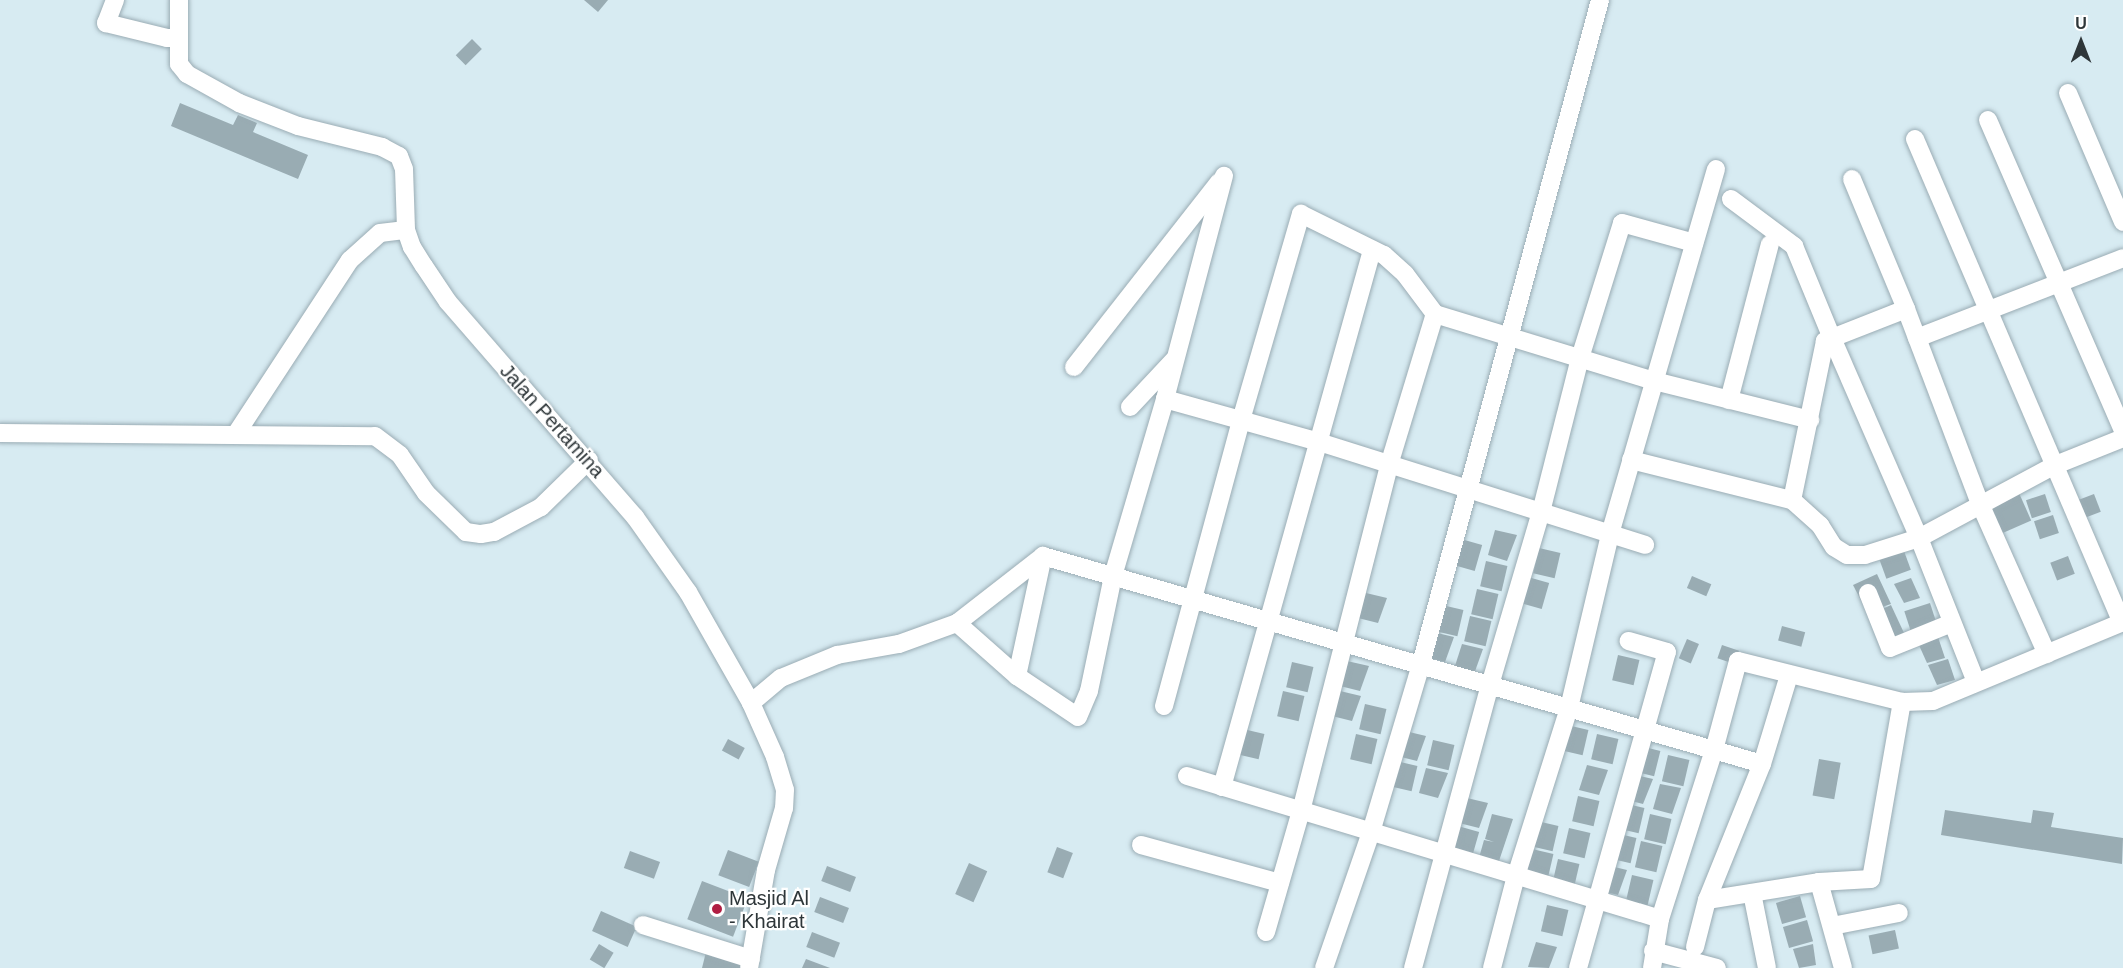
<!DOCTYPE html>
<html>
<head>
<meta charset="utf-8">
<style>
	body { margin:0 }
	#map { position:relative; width:2123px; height:968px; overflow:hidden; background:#d7ebf2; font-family:Helvetica,sans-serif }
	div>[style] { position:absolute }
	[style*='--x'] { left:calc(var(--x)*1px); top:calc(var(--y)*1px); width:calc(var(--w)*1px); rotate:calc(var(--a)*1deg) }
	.building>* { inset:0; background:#99acb3; transform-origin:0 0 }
	.roads { filter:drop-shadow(0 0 2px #9aacb4) drop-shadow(0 0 2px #9aacb4) }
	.minor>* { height:18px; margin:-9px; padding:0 9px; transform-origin:9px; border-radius:9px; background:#fff }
	.dots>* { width:16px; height:16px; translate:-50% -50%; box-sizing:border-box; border:3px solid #fff; border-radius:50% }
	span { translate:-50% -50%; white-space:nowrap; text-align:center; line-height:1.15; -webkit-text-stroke:4.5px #fff; paint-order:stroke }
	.street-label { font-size:20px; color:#2e3639 }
	.poi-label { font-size:20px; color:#2e3639 }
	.left { translate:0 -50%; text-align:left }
	.north { position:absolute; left:2051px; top:12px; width:60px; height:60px; -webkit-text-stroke:4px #fff; paint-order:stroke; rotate:0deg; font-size:16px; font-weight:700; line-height:24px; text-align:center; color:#2e3639 }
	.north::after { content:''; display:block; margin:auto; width:21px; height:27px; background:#2e3639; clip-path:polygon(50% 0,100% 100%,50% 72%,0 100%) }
</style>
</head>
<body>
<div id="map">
	<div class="building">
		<i style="clip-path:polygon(584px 0,608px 0,598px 12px)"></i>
		<i style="left:472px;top:39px;width:14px;height:23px;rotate:45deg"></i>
		<i style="clip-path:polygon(180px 103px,233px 125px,238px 115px,257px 123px,253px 132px,308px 155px,298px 179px,171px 126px)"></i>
		<i style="left:2019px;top:493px;width:30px;height:33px;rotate:66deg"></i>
		<i style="left:2045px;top:494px;width:19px;height:20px;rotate:72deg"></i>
		<i style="left:2094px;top:494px;width:19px;height:19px;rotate:69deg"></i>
		<i style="left:2053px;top:515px;width:19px;height:20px;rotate:72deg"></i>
		<i style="clip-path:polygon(1495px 530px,1517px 535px,1507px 561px,1488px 555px)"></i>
		<i style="left:1461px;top:539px;width:22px;height:27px;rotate:16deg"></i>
		<i style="left:1539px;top:548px;width:22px;height:26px;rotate:13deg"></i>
		<i style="left:1904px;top:551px;width:20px;height:26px;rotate:70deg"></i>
		<i style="left:2068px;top:556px;width:19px;height:19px;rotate:69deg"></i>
		<i style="left:1486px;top:561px;width:22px;height:26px;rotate:13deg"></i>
		<i style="clip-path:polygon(1877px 574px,1891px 604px,1867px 612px,1853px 585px)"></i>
		<i style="left:1692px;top:576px;width:21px;height:13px;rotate:23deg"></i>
		<i style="left:1528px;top:577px;width:22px;height:27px;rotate:16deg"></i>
		<i style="clip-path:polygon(1911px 578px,1920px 598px,1904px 603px,1894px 584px)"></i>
		<i style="left:1477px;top:589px;width:22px;height:26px;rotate:13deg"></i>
		<i style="clip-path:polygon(1366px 593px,1387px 598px,1378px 623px,1358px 618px)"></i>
		<i style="left:1930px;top:603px;width:20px;height:27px;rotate:72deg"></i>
		<i style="left:1442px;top:605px;width:22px;height:27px;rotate:13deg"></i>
		<i style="left:1891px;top:605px;width:33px;height:25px;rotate:65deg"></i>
		<i style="left:1470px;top:616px;width:22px;height:26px;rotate:13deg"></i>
		<i style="left:1782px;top:626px;width:24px;height:15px;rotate:15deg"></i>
		<i style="clip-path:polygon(1433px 632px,1454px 637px,1445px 662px,1425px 657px)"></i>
		<i style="clip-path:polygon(1938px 637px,1945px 658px,1927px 663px,1918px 643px)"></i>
		<i style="left:1687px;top:639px;width:13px;height:21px;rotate:23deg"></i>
		<i style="clip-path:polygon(1462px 644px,1483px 649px,1474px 674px,1454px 669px)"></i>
		<i style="left:1722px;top:645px;width:18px;height:14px;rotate:19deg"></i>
		<i style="left:1618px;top:655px;width:22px;height:26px;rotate:13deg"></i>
		<i style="clip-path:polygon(1948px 659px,1955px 680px,1937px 685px,1928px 665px)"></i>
		<i style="clip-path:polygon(1347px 661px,1369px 666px,1360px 691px,1340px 686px)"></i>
		<i style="left:1292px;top:662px;width:22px;height:26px;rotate:13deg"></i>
		<i style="left:1283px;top:691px;width:22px;height:26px;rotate:13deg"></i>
		<i style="clip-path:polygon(1340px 691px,1361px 696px,1352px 721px,1332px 716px)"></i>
		<i style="left:1365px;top:704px;width:22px;height:26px;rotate:13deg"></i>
		<i style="left:1567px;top:725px;width:22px;height:26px;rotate:13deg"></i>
		<i style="left:1243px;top:729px;width:22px;height:26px;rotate:13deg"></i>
		<i style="clip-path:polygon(1405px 731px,1426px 736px,1417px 761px,1397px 756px)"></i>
		<i style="left:1356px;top:734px;width:22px;height:26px;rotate:13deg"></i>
		<i style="left:1597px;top:734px;width:22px;height:26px;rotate:13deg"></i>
		<i style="left:728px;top:739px;width:19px;height:13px;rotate:28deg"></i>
		<i style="left:1433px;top:740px;width:22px;height:26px;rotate:13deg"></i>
		<i style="left:1640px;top:746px;width:21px;height:26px;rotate:14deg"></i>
		<i style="left:1668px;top:755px;width:22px;height:27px;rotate:13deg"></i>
		<i style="left:1819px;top:759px;width:22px;height:37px;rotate:10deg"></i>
		<i style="left:1396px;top:761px;width:22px;height:26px;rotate:13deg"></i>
		<i style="clip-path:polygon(1587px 765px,1608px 770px,1599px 795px,1579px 790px)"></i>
		<i style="clip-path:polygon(1426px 768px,1448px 773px,1438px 798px,1419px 793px)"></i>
		<i style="clip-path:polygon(1631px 774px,1653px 779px,1643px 804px,1624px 799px)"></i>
		<i style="clip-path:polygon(1660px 784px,1681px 788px,1672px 814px,1653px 809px)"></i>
		<i style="left:1578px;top:796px;width:22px;height:26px;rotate:13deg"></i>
		<i style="clip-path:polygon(1467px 798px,1488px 803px,1479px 828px,1459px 823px)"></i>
		<i style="left:1623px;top:803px;width:22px;height:26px;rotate:13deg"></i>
		<i style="clip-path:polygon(1945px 810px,2031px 823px,2033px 810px,2054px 813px,2051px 827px,2123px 838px,2122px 864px,1941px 835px)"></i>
		<i style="clip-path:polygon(1492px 814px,1513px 819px,1496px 870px,1477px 865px,1484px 840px,1494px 842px,1485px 839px)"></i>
		<i style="left:1650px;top:814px;width:22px;height:26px;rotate:13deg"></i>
		<i style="left:1537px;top:821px;width:22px;height:26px;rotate:13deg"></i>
		<i style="left:1458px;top:826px;width:22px;height:27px;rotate:16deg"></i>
		<i style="left:1569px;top:828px;width:22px;height:26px;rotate:13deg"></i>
		<i style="left:1615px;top:833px;width:22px;height:26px;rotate:13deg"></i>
		<i style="left:1641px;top:841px;width:22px;height:27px;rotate:13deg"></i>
		<i style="left:1057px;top:847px;width:17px;height:27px;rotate:21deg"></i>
		<i style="left:1532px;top:849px;width:22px;height:26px;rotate:13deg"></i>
		<i style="left:728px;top:850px;width:33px;height:27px;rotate:21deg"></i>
		<i style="left:630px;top:851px;width:32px;height:18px;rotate:20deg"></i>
		<i style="left:1558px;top:859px;width:22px;height:26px;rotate:13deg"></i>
		<i style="left:969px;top:863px;width:20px;height:34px;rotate:24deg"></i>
		<i style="clip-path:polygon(1606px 865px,1627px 870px,1618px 895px,1598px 890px)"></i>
		<i style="left:827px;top:866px;width:31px;height:16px;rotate:21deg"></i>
		<i style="left:1632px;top:875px;width:22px;height:26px;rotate:13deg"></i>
		<i style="left:702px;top:881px;width:49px;height:41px;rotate:21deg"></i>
		<i style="left:1800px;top:896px;width:22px;height:25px;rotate:74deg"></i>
		<i style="left:820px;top:897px;width:31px;height:16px;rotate:21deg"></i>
		<i style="left:1547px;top:905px;width:22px;height:27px;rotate:13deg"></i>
		<i style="left:601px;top:911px;width:39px;height:22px;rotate:24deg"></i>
		<i style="left:1807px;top:920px;width:22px;height:25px;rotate:74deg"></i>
		<i style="left:1895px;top:930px;width:19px;height:27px;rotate:78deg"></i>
		<i style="left:812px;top:932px;width:30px;height:16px;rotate:21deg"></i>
		<i style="clip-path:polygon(1536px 942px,1557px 947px,1549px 968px,1528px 967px)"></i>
		<i style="left:599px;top:944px;width:17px;height:18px;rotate:31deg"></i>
		<i style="clip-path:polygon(1813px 944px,1816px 965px,1799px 968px,1793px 949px)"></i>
		<i style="clip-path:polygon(706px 952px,745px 964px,744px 968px,702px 968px)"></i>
		<i style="clip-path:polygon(806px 959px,830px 968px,802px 968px)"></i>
	</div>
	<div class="roads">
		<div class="minor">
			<i style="--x:115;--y:0;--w:25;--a:111"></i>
			<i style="--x:106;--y:23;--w:63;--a:13.8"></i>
			<i style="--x:167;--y:38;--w:11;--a:0"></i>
			<i style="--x:179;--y:0;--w:64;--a:90"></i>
			<i style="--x:179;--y:64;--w:13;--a:51"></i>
			<i style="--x:187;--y:74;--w:60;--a:29.1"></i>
			<i style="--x:239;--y:103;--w:63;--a:21.3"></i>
			<i style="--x:298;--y:126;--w:87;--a:14"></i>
			<i style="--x:382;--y:147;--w:19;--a:28"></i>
			<i style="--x:399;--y:156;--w:14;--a:69"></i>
			<i style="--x:404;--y:169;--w:61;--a:88.1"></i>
			<i style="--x:406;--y:230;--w:18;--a:71"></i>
			<i style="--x:412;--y:247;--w:22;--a:58"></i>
			<i style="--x:424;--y:266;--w:43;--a:56.3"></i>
			<i style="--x:448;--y:302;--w:285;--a:49"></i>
			<i style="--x:635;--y:517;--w:92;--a:54.8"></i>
			<i style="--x:688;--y:592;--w:128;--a:60.4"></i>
			<i style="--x:751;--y:703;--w:59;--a:66"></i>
			<i style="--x:775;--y:757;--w:34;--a:73"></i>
			<i style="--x:785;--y:790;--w:18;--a:93"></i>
			<i style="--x:784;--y:808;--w:65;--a:106.2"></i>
			<i style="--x:766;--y:870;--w:99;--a:99.8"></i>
			<i style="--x:2068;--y:93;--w:140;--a:66.9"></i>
			<i style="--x:1988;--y:120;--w:339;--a:66.5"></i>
			<i style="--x:1915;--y:139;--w:526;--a:66.84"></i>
			<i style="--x:1852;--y:179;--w:141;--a:67.4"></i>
			<i style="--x:1906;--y:309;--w:211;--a:69.2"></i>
			<i style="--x:1981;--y:506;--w:162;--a:66"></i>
			<i style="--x:1731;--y:199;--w:79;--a:36.7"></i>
			<i style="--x:1794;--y:246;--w:100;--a:67.6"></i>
			<i style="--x:1832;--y:338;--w:8;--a:157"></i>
			<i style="--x:1825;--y:341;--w:162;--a:101.7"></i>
			<i style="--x:1792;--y:500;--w:38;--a:42"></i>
			<i style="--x:1820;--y:525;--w:26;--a:58"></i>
			<i style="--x:1834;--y:547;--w:15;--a:32"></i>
			<i style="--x:1847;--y:555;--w:18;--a:0"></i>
			<i style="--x:1865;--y:555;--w:57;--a:-17.5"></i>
			<i style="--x:1919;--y:538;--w:152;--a:-28.2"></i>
			<i style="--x:2053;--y:466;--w:75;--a:-21.8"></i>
			<i style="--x:1906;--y:309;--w:79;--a:158.6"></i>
			<i style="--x:1832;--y:338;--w:218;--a:66.5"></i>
			<i style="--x:1919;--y:538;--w:155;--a:68.4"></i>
			<i style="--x:1917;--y:338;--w:221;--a:-21.2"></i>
			<i style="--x:1074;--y:367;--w:235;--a:-51.9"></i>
			<i style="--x:1165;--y:399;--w:160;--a:15.6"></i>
			<i style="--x:1319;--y:442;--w:342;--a:17.5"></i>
			<i style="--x:1729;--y:400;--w:161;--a:-75.3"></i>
			<i style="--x:1130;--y:407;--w:64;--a:-46.9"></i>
			<i style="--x:0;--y:433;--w:375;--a:0.5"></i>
			<i style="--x:375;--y:436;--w:31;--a:37"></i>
			<i style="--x:400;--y:455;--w:46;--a:55.6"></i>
			<i style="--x:426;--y:493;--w:56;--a:44.3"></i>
			<i style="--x:466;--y:532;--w:15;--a:8"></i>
			<i style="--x:481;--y:534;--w:13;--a:-9"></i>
			<i style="--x:494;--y:532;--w:53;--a:-28"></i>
			<i style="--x:541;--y:507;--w:67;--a:-44.4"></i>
			<i style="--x:236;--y:434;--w:208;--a:-56.8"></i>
			<i style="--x:350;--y:260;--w:40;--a:-42"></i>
			<i style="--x:380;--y:233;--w:26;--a:-7"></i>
			<i style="--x:1631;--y:460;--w:166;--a:14"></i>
			<i style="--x:1043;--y:556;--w:748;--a:16.13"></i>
			<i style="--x:1868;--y:593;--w:59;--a:68.2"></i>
			<i style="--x:1890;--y:648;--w:67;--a:-22"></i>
			<i style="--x:957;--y:623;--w:80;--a:41.5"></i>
			<i style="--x:1017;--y:676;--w:73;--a:33.9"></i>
			<i style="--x:1078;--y:717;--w:28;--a:-67"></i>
			<i style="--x:1089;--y:691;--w:117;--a:-78.2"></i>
			<i style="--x:1113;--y:576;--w:184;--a:-73.6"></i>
			<i style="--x:1165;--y:399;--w:231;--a:-75.2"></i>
			<i style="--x:1017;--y:676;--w:123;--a:-77.8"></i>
			<i style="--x:751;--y:703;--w:39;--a:-40"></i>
			<i style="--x:781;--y:678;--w:61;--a:-22.3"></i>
			<i style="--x:837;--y:655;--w:63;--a:-10.1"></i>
			<i style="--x:899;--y:644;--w:62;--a:-19.9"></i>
			<i style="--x:957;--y:623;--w:109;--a:-37.9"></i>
			<i style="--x:1164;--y:706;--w:296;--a:-74.9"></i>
			<i style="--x:1241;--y:420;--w:215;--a:-73.8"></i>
			<i style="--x:1301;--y:214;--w:93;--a:26.3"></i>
			<i style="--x:1384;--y:255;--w:28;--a:42"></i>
			<i style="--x:1405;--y:274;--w:50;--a:53.1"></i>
			<i style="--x:1187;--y:776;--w:494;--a:16.8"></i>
			<i style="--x:1222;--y:787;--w:558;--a:-74.39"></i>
			<i style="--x:1141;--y:845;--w:144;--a:15.3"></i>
			<i style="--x:1819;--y:882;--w:89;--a:74.4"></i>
			<i style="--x:1752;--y:893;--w:76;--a:78.7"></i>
			<i style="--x:1707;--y:900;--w:113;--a:-9.1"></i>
			<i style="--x:1819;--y:882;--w:52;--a:-3.3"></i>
			<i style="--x:1871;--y:879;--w:180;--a:-80.1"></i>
			<i style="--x:643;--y:925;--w:113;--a:17.5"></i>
			<i style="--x:1832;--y:926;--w:68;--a:-11"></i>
			<i style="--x:1266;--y:932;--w:126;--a:-73.9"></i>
			<i style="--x:1301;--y:811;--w:357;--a:-75.7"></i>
			<i style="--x:1389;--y:465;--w:158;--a:-73.1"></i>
			<i style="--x:1435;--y:314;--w:229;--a:17"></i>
			<i style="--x:1654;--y:381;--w:161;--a:14"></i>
			<i style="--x:1695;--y:947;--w:49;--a:-75.7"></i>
			<i style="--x:1707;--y:900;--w:147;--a:-68"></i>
			<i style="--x:1762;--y:764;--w:93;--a:-73.1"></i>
			<i style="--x:1653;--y:951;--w:66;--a:14.9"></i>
			<i style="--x:1324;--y:968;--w:144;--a:-70.9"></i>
			<i style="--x:1371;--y:832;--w:175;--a:-73.4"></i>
			<i style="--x:1421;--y:664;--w:688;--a:-74.91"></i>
			<i style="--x:1413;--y:968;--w:293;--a:-74.8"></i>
			<i style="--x:1490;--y:685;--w:180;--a:-73.6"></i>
			<i style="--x:1541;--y:512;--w:159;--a:-75.8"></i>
			<i style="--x:1580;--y:358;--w:141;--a:-72.7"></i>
			<i style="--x:1622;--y:223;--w:75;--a:15.5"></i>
			<i style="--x:1492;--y:968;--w:95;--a:-75.4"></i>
			<i style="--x:1516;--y:876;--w:176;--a:-72.5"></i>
			<i style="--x:1569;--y:708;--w:179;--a:-76.7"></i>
			<i style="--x:1610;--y:534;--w:380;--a:-73.8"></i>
			<i style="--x:1578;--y:968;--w:328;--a:-74.3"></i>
			<i style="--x:1667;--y:652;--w:40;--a:-164"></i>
			<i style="--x:1652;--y:968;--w:50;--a:-80.7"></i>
			<i style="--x:1660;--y:919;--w:177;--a:-72.3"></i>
			<i style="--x:1714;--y:750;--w:92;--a:-74.9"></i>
			<i style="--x:1738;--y:661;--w:169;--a:14"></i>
			<i style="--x:1902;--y:702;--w:31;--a:-2"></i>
			<i style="--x:1933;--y:701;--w:206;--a:-22.6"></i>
		</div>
	</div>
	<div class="dots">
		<i style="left:717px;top:909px;background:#b01d42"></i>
	</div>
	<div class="street-label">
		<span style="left:552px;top:421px;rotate:48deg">Jalan Pertamina</span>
	</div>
	<div class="poi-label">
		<span class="left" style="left:729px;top:910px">Masjid Al<br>- Khairat</span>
	</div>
	<div class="north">U</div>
</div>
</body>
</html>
